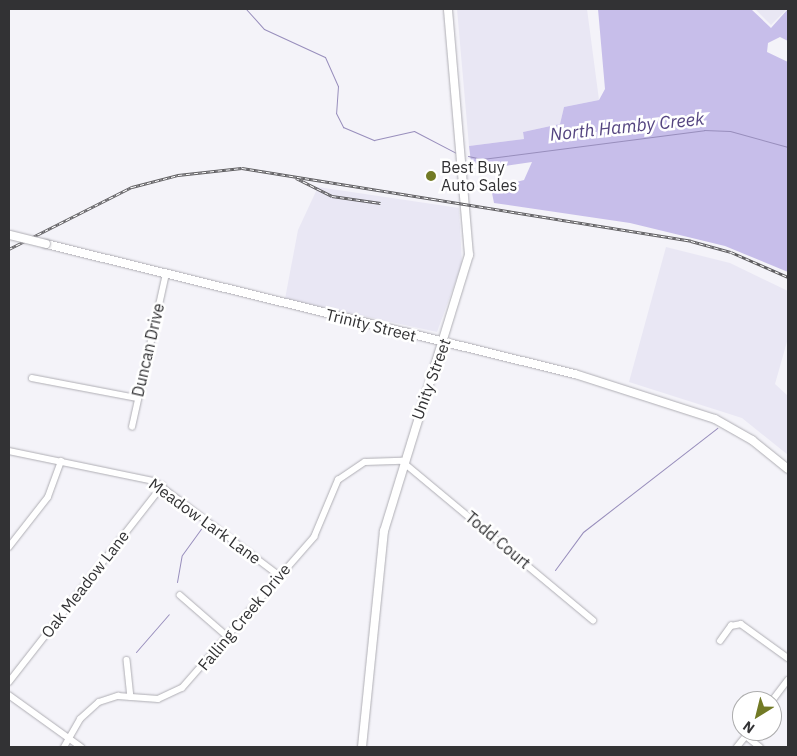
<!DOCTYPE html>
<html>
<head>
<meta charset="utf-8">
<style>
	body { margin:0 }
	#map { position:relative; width:797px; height:756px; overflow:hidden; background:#f4f3f9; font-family:"IBM Plex Sans",sans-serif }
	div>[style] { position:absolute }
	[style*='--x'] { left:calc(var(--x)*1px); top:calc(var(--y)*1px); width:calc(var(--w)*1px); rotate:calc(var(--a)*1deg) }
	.built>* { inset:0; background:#e9e7f4 }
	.green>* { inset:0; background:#c7beea }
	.stream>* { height:1px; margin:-0.5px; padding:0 0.5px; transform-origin:0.5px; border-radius:0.5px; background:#988ebc }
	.roads { filter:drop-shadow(0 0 1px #afaeb4) drop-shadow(0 0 1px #afaeb4) }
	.street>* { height:5.5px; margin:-2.75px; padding:0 2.75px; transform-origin:2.75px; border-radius:2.75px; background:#fff }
	.secondary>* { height:8px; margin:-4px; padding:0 4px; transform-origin:4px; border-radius:4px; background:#fff }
	.rail>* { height:3px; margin-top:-1.5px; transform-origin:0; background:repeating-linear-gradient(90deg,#fff 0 4px,#5f5e61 0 8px); box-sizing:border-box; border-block:1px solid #5f5e61 }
	.bridges { filter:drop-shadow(0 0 1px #afaeb4) drop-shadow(0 0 1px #afaeb4) }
	.secondary-bridge>* { height:8px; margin:-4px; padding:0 4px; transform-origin:4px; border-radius:4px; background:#fff }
	.dots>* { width:14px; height:14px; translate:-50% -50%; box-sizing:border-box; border:2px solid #fff; border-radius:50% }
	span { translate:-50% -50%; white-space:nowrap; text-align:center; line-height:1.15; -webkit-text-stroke:5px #fff; paint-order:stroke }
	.poi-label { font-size:16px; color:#323234 }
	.left { translate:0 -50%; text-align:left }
	.street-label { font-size:16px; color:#323234 }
	.water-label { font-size:18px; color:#544480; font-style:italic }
	.frame { position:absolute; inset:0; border:10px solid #323234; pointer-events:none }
	.north { position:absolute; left:732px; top:691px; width:50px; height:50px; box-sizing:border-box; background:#fff; border:1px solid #adadae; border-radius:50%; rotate:216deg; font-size:14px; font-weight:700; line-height:20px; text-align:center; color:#323234 }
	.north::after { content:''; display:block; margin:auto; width:18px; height:22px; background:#727a25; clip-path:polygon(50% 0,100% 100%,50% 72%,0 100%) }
</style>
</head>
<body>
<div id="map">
	<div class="built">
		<i style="clip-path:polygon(457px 9px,587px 9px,599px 100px,564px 107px,560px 124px,523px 132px,524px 139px,469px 146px)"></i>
		<i style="clip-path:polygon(755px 9px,787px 9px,771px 25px)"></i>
		<i style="clip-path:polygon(318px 187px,459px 208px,462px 264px,437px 332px,285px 299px,298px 230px)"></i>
		<i style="clip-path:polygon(666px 247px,730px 263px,788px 291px,788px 338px,775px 384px,788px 396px,788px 455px,742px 418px,629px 382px)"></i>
	</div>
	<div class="green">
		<i style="clip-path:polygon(598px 9px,751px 9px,771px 28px,788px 9px,788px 41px,780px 37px,768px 43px,767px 52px,788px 62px,788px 272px,725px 246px,630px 223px,494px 203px,491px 188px,524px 180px,532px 162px,491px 168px,471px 162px,469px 146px,524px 139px,523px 132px,560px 124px,564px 107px,599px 100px,605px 89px)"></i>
	</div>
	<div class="stream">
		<i style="--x:246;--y:9;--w:27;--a:48"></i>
		<i style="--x:264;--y:29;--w:67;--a:24.7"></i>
		<i style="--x:325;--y:57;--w:32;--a:66"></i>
		<i style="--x:338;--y:86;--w:27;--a:94"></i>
		<i style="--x:336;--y:113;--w:16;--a:63"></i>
		<i style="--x:343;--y:127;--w:34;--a:23"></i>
		<i style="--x:374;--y:140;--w:41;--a:-12.7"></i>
		<i style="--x:414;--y:131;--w:50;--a:27.6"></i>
		<i style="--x:468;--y:156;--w:14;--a:12"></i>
		<i style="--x:482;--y:159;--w:224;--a:-7.4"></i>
		<i style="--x:704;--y:130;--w:26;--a:2"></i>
		<i style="--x:730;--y:131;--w:60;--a:15.4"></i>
		<i style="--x:555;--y:570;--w:47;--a:-53.6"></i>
		<i style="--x:583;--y:532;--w:170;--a:-37.8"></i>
		<i style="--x:177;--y:582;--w:27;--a:-80"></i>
		<i style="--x:182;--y:555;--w:37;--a:-54"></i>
		<i style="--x:136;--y:652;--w:50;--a:-49"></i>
	</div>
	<div class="roads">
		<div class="street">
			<i style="--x:32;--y:378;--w:107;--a:10.8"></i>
			<i style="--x:132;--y:427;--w:157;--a:-77.5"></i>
			<i style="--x:9;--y:451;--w:148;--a:11.7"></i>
			<i style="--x:154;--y:481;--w:158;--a:37"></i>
			<i style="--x:9;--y:547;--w:63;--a:-52"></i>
			<i style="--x:48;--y:497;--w:38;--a:-70"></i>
			<i style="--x:180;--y:595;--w:62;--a:41.1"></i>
			<i style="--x:720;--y:641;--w:19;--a:-54"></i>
			<i style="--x:731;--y:626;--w:10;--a:-11"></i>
			<i style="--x:741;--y:624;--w:58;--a:35.9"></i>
			<i style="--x:127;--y:660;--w:37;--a:84"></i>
			<i style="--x:9;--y:682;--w:249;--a:-52"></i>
			<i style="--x:9;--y:695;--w:89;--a:35.8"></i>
			<i style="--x:772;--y:701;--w:26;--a:-53"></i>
			<i style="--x:746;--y:736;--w:18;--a:38"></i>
			<i style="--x:64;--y:747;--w:32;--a:-60"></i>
			<i style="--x:80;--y:719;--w:25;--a:-42"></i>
			<i style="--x:99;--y:702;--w:20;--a:-18"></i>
			<i style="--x:118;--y:696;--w:40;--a:4.3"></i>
			<i style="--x:158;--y:699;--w:26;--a:-25"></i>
			<i style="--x:182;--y:688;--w:201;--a:-48.8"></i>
			<i style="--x:314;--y:537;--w:62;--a:-67.2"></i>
			<i style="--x:338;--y:480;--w:32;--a:-34"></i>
			<i style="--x:365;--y:462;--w:37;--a:-2"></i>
			<i style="--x:402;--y:461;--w:249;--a:39.8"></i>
			<i style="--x:737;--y:747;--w:21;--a:-51"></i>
		</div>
		<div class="secondary">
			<i style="--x:46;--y:244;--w:545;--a:13.81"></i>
			<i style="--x:575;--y:374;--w:147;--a:17.8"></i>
			<i style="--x:715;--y:419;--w:43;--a:29.6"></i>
			<i style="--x:752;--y:440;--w:46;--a:38.9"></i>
			<i style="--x:362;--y:747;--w:217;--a:-84.2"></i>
			<i style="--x:384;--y:531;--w:289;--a:-72.9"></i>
			<i style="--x:469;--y:255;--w:247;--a:-94.9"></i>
		</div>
	</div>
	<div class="rail">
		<i style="--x:296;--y:178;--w:40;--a:26.6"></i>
		<i style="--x:332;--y:196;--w:49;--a:8.3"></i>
		<i style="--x:9;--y:249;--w:138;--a:-26.8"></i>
		<i style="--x:132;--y:187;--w:48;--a:-14.6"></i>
		<i style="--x:178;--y:175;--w:64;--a:-6.2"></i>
		<i style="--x:242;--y:168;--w:455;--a:9.2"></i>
		<i style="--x:691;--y:241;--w:41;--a:15.4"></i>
		<i style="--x:731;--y:252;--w:62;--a:23.7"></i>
	</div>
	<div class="bridges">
		<div class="secondary-bridge">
			<i style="--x:10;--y:235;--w:37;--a:14"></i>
		</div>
	</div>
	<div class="dots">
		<i style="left:431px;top:176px;background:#727a25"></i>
	</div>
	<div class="poi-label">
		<span class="left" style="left:441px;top:176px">Best Buy<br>Auto Sales</span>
	</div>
	<div class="street-label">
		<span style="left:371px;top:325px;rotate:14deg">Trinity Street</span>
		<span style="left:148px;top:350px;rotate:-77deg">Duncan Drive</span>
		<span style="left:431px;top:379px;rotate:-70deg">Unity Street</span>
		<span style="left:205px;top:521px;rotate:36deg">Meadow Lark Lane</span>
		<span style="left:498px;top:540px;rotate:40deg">Todd Court</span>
		<span style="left:85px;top:584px;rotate:-52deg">Oak Meadow Lane</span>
		<span style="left:244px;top:617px;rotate:-50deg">Falling Creek Drive</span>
	</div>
	<div class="water-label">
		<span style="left:627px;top:127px;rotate:-6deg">North Hamby Creek</span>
	</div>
	<div class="frame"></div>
	<div class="north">N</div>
</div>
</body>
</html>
